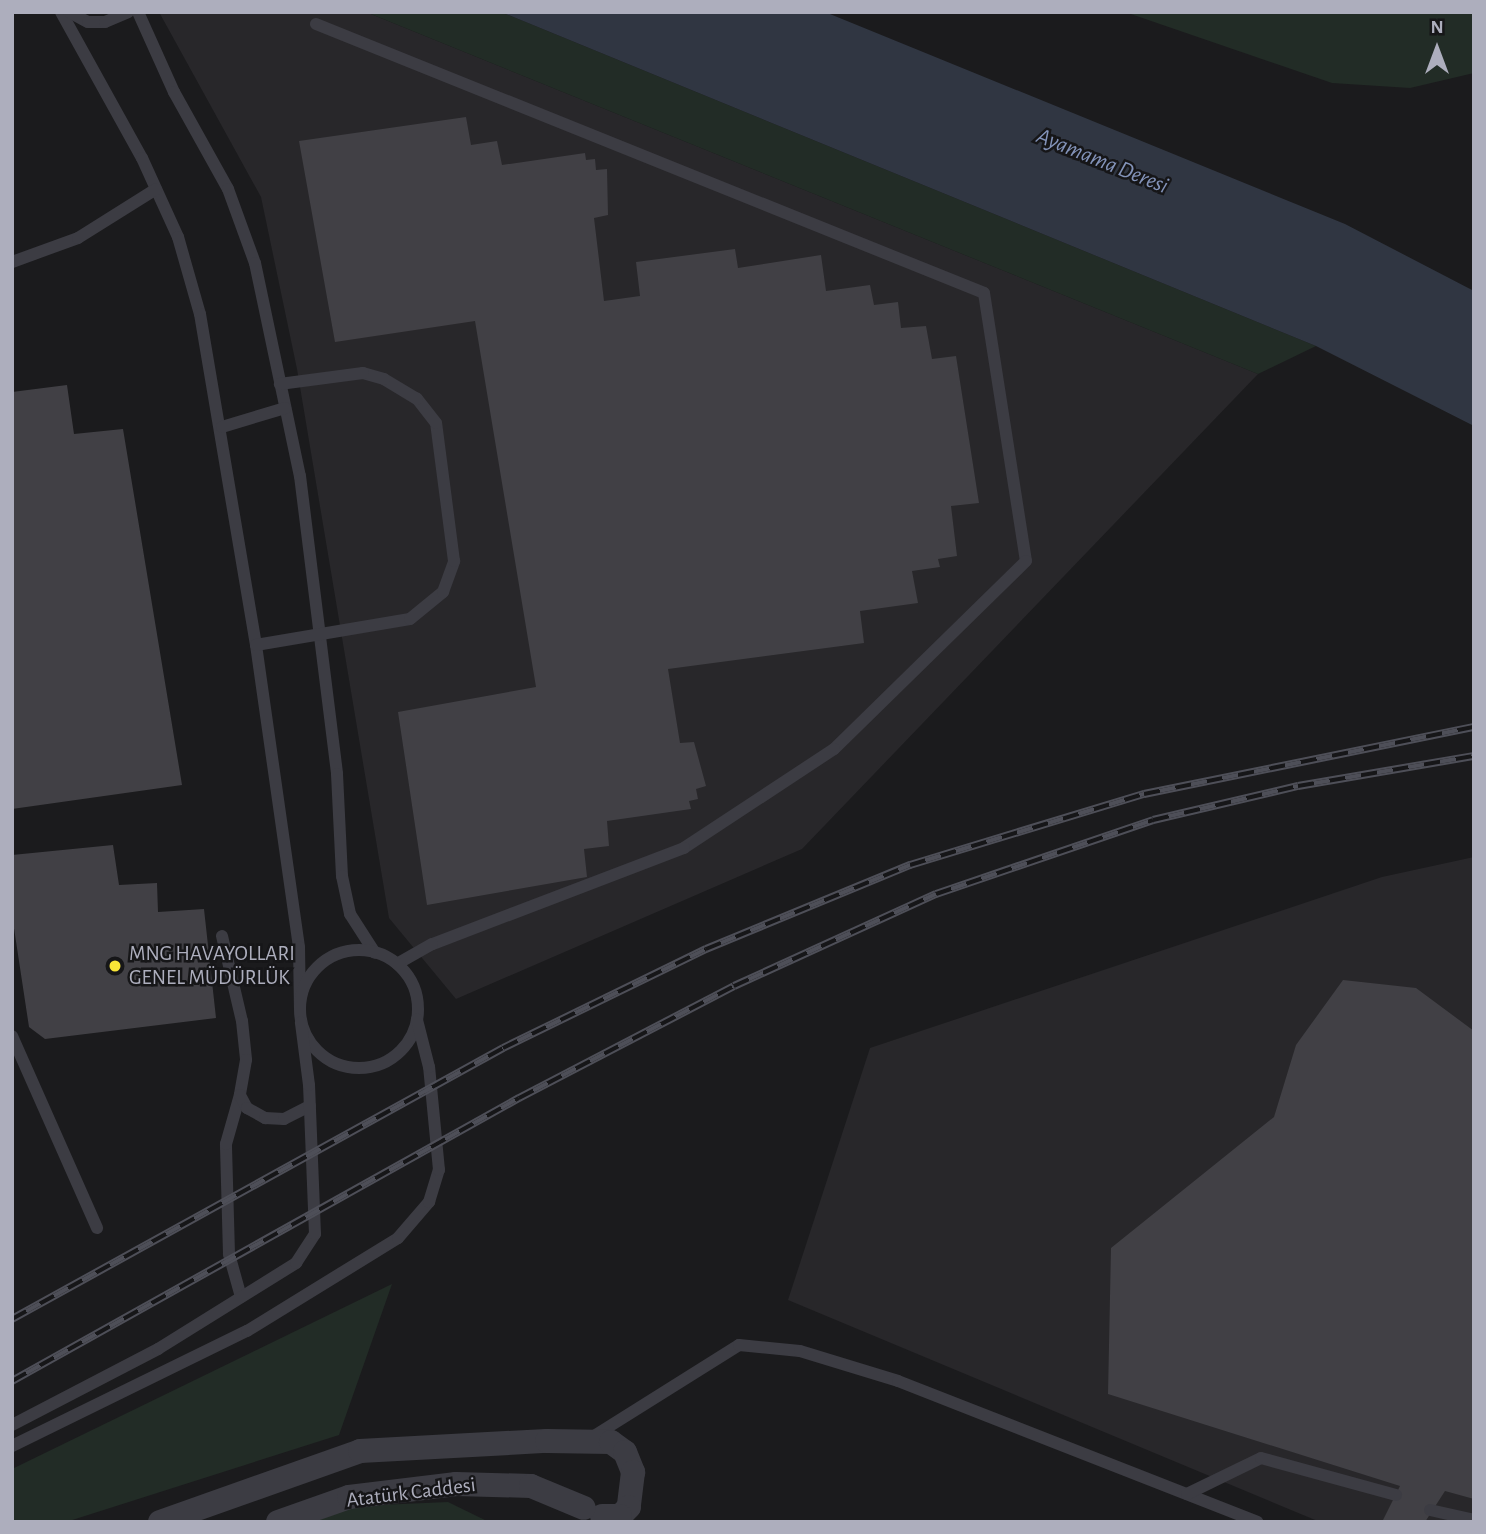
<!DOCTYPE html>
<html>
<head>
<meta charset="utf-8">
<style>
	body { margin:0 }
	#map { position:relative; width:1486px; height:1534px; overflow:hidden; background:#1b1b1d; font-family:"Alegreya Sans",sans-serif }
	div>[style] { position:absolute }
	[style*='--x'] { left:calc(var(--x)*1px); top:calc(var(--y)*1px); width:calc(var(--w)*1px); rotate:calc(var(--a)*1deg) }
	.built>* { inset:0; background:#28272a }
	.green>* { inset:0; background:#222c26 }
	.water>* { inset:0; background:#303642 }
	.building>* { inset:0; background:#414045 }
	.lane>* { height:12px; margin:-6px; padding:0 6px; transform-origin:6px; border-radius:6px; background:#3c3c43 }
	.lane>.ring { margin:-6px; padding:0; box-sizing:content-box; background:none; border:12px solid #3c3c43; border-radius:50% }
	.street>* { height:24px; margin:-12px; padding:0 12px; transform-origin:12px; border-radius:12px; background:#3c3c43 }
	.rail>* { height:8px; margin-top:-4px; transform-origin:0; background:repeating-linear-gradient(90deg,#161618 0 16px,#4e4f58 0 32px); box-sizing:border-box; border-block:2px solid #4e4f58 }
	.dots>* { width:19px; height:19px; translate:-50% -50%; box-sizing:border-box; border:4px solid #161618; border-radius:50% }
	span { translate:-50% -50%; white-space:nowrap; text-align:center; line-height:1.15; -webkit-text-stroke:5px #161618; paint-order:stroke }
	.poi-label { font-size:21px; color:#adaebd }
	.left { translate:0 -50%; text-align:left }
	.street-label { font-size:21px; color:#adaebd }
	.water-label { font-size:23px; color:#8393b9; font-style:italic }
	.frame { position:absolute; inset:0; border:14px solid #adaebd; pointer-events:none }
	.north { position:absolute; left:1402px; top:14px; width:70px; height:70px; -webkit-text-stroke:5px #161618; paint-order:stroke; rotate:0deg; font-size:19px; font-weight:700; line-height:28px; text-align:center; color:#adaebd }
	.north::after { content:''; display:block; margin:auto; width:24px; height:32px; background:#adaebd; clip-path:polygon(50% 0,100% 100%,50% 72%,0 100%) }
</style>
</head>
<body>
<div id="map">
	<div class="built">
		<i style="clip-path:polygon(159px 12px,366px 12px,1258px 374px,802px 849px,456px 999px,389px 918px,297px 369px,261px 197px)"></i>
		<i style="clip-path:polygon(1474px 857px,1474px 1522px,1320px 1522px,788px 1300px,870px 1048px,1382px 877px)"></i>
	</div>
	<div class="green">
		<i style="clip-path:polygon(366px 12px,501px 12px,1316px 346px,1258px 374px)"></i>
		<i style="clip-path:polygon(1125px 12px,1474px 12px,1474px 73px,1410px 88px,1332px 83px)"></i>
		<i style="clip-path:polygon(392px 1284px,339px 1435px,66px 1522px,12px 1522px,12px 1469px)"></i>
		<i style="clip-path:polygon(448px 1502px,489px 1522px,313px 1522px,356px 1506px)"></i>
	</div>
	<div class="water">
		<i style="clip-path:polygon(501px 12px,825px 12px,1345px 224px,1474px 291px,1474px 426px,1316px 346px)"></i>
	</div>
	<div class="building">
		<i style="clip-path:polygon(466px 117px,471px 145px,497px 141px,502px 165px,585px 153px,586px 160px,595px 159px,596px 170px,607px 169px,608px 215px,594px 218px,604px 301px,640px 296px,636px 262px,735px 249px,738px 268px,821px 255px,826px 291px,870px 285px,874px 305px,898px 302px,901px 328px,926px 326px,932px 359px,956px 356px,979px 503px,951px 506px,957px 556px,938px 559px,940px 567px,912px 571px,918px 603px,860px 611px,864px 643px,668px 669px,680px 743px,694px 742px,706px 786px,696px 789px,698px 799px,689px 801px,691px 809px,607px 821px,609px 846px,584px 849px,587px 877px,427px 905px,398px 712px,536px 687px,475px 321px,335px 342px,299px 141px)"></i>
		<i style="clip-path:polygon(67px 385px,74px 434px,123px 429px,182px 785px,12px 809px,12px 392px)"></i>
		<i style="clip-path:polygon(113px 845px,119px 885px,157px 883px,158px 912px,204px 909px,216px 1018px,45px 1039px,29px 1027px,12px 915px,12px 855px)"></i>
		<i style="clip-path:polygon(1343px 980px,1416px 988px,1474px 1031px,1474px 1499px,1445px 1491px,1425px 1522px,1382px 1522px,1400px 1486px,1108px 1394px,1111px 1248px,1274px 1117px,1296px 1045px)"></i>
	</div>
	<div class="lane">
		<i style="--x:61;--y:12;--w:167;--a:61"></i>
		<i style="--x:142;--y:158;--w:87;--a:65.5"></i>
		<i style="--x:178;--y:237;--w:80;--a:74.1"></i>
		<i style="--x:200;--y:314;--w:336;--a:80.4"></i>
		<i style="--x:256;--y:645;--w:305;--a:81.9"></i>
		<i style="--x:299;--y:947;--w:61;--a:89.1"></i>
		<i style="--x:69;--y:12;--w:21;--a:28"></i>
		<i style="--x:88;--y:22;--w:17;--a:0"></i>
		<i style="--x:105;--y:22;--w:25;--a:-23"></i>
		<i style="--x:138;--y:12;--w:88;--a:65.8"></i>
		<i style="--x:174;--y:92;--w:111;--a:60.9"></i>
		<i style="--x:228;--y:189;--w:79;--a:70"></i>
		<i style="--x:255;--y:263;--w:218;--a:78.1"></i>
		<i style="--x:300;--y:476;--w:300;--a:82.9"></i>
		<i style="--x:337;--y:774;--w:102;--a:87.2"></i>
		<i style="--x:342;--y:876;--w:39;--a:78"></i>
		<i style="--x:350;--y:914;--w:46;--a:57.3"></i>
		<i style="--x:316;--y:24;--w:720;--a:21.93"></i>
		<i style="--x:984;--y:293;--w:271;--a:81.1"></i>
		<i style="--x:1026;--y:561;--w:269;--a:135.6"></i>
		<i style="--x:834;--y:749;--w:180;--a:146.6"></i>
		<i style="--x:684;--y:848;--w:270;--a:159.1"></i>
		<i style="--x:432;--y:944;--w:40;--a:150.3"></i>
		<i style="--x:12;--y:262;--w:70;--a:-20"></i>
		<i style="--x:78;--y:238;--w:92;--a:-32.1"></i>
		<i style="--x:222;--y:427;--w:66;--a:-16.8"></i>
		<i style="--x:256;--y:645;--w:156;--a:-9.6"></i>
		<i style="--x:410;--y:619;--w:43;--a:-39.3"></i>
		<i style="--x:443;--y:592;--w:33;--a:-70"></i>
		<i style="--x:454;--y:561;--w:139;--a:-97.4"></i>
		<i style="--x:436;--y:423;--w:31;--a:-128"></i>
		<i style="--x:417;--y:399;--w:39;--a:-149"></i>
		<i style="--x:384;--y:379;--w:22;--a:-164"></i>
		<i style="--x:363;--y:373;--w:84;--a:172.5"></i>
		<i style="--x:222;--y:936;--w:87;--a:76.8"></i>
		<i style="--x:242;--y:1021;--w:39;--a:84"></i>
		<i style="--x:246;--y:1060;--w:36;--a:100"></i>
		<i class="ring" style="left:300px;top:950px;width:106px;height:106px"></i>
		<i style="--x:12;--y:1036;--w:210;--a:66.1"></i>
		<i style="--x:241;--y:1297;--w:45;--a:-105.6"></i>
		<i style="--x:229;--y:1254;--w:110;--a:-91.6"></i>
		<i style="--x:226;--y:1144;--w:51;--a:-74.1"></i>
		<i style="--x:240;--y:1095;--w:15;--a:62"></i>
		<i style="--x:247;--y:1108;--w:21;--a:29"></i>
		<i style="--x:265;--y:1118;--w:19;--a:3"></i>
		<i style="--x:284;--y:1119;--w:29;--a:-27"></i>
		<i style="--x:12;--y:1425;--w:165;--a:-27.5"></i>
		<i style="--x:158;--y:1349;--w:163;--a:-31.9"></i>
		<i style="--x:296;--y:1263;--w:35;--a:-57"></i>
		<i style="--x:315;--y:1234;--w:149;--a:-92.3"></i>
		<i style="--x:309;--y:1085;--w:63;--a:-97.4"></i>
		<i style="--x:594;--y:1436;--w:171;--a:-32.1"></i>
		<i style="--x:739;--y:1345;--w:61;--a:5.6"></i>
		<i style="--x:800;--y:1351;--w:102;--a:17"></i>
		<i style="--x:898;--y:1381;--w:386;--a:21.4"></i>
		<i style="--x:12;--y:1446;--w:262;--a:-26.1"></i>
		<i style="--x:247;--y:1331;--w:177;--a:-31.6"></i>
		<i style="--x:398;--y:1238;--w:48;--a:-49.3"></i>
		<i style="--x:429;--y:1202;--w:34;--a:-73"></i>
		<i style="--x:439;--y:1170;--w:103;--a:-95.5"></i>
		<i style="--x:429;--y:1067;--w:49;--a:-104.3"></i>
		<i style="--x:1187;--y:1494;--w:82;--a:-25.9"></i>
		<i style="--x:1261;--y:1458;--w:140;--a:15.3"></i>
		<i style="--x:1430;--y:1510;--w:45;--a:12.8"></i>
	</div>
	<div class="street">
		<i style="--x:160;--y:1522;--w:212;--a:-19.5"></i>
		<i style="--x:360;--y:1451;--w:187;--a:-3.1"></i>
		<i style="--x:547;--y:1441;--w:64;--a:0.9"></i>
		<i style="--x:611;--y:1442;--w:17;--a:36"></i>
		<i style="--x:625;--y:1452;--w:22;--a:68"></i>
		<i style="--x:633;--y:1472;--w:35;--a:97"></i>
		<i style="--x:629;--y:1507;--w:13;--a:135"></i>
		<i style="--x:620;--y:1516;--w:18;--a:180"></i>
		<i style="--x:278;--y:1522;--w:75;--a:-19.4"></i>
		<i style="--x:349;--y:1497;--w:108;--a:-6.9"></i>
		<i style="--x:456;--y:1484;--w:75;--a:1.5"></i>
		<i style="--x:531;--y:1486;--w:57;--a:22.5"></i>
	</div>
	<div class="rail">
		<i style="--x:12;--y:1319;--w:561;--a:-28.9"></i>
		<i style="--x:503;--y:1048;--w:226;--a:-26"></i>
		<i style="--x:706;--y:949;--w:221;--a:-22.4"></i>
		<i style="--x:910;--y:865;--w:245;--a:-16.9"></i>
		<i style="--x:1144;--y:794;--w:337;--a:-11.5"></i>
		<i style="--x:12;--y:1381;--w:581;--a:-29.17"></i>
		<i style="--x:519;--y:1098;--w:242;--a:-27.5"></i>
		<i style="--x:734;--y:986;--w:222;--a:-24.5"></i>
		<i style="--x:936;--y:894;--w:229;--a:-18.8"></i>
		<i style="--x:1153;--y:820;--w:149;--a:-13.2"></i>
		<i style="--x:1298;--y:786;--w:179;--a:-9.7"></i>
	</div>
	<div class="dots">
		<i style="left:115px;top:966px;background:#f9e537"></i>
	</div>
	<div class="poi-label">
		<span class="left" style="left:129px;top:966px">MNG HAVAYOLLARI<br>GENEL MÜDÜRLÜK</span>
	</div>
	<div class="street-label">
		<span style="left:411px;top:1493px;rotate:-7deg">Atatürk Caddesi</span>
	</div>
	<div class="water-label">
		<span style="left:1102px;top:162px;rotate:22deg">Ayamama Deresi</span>
	</div>
	<div class="frame"></div>
	<div class="north">N</div>
</div>
</body>
</html>
